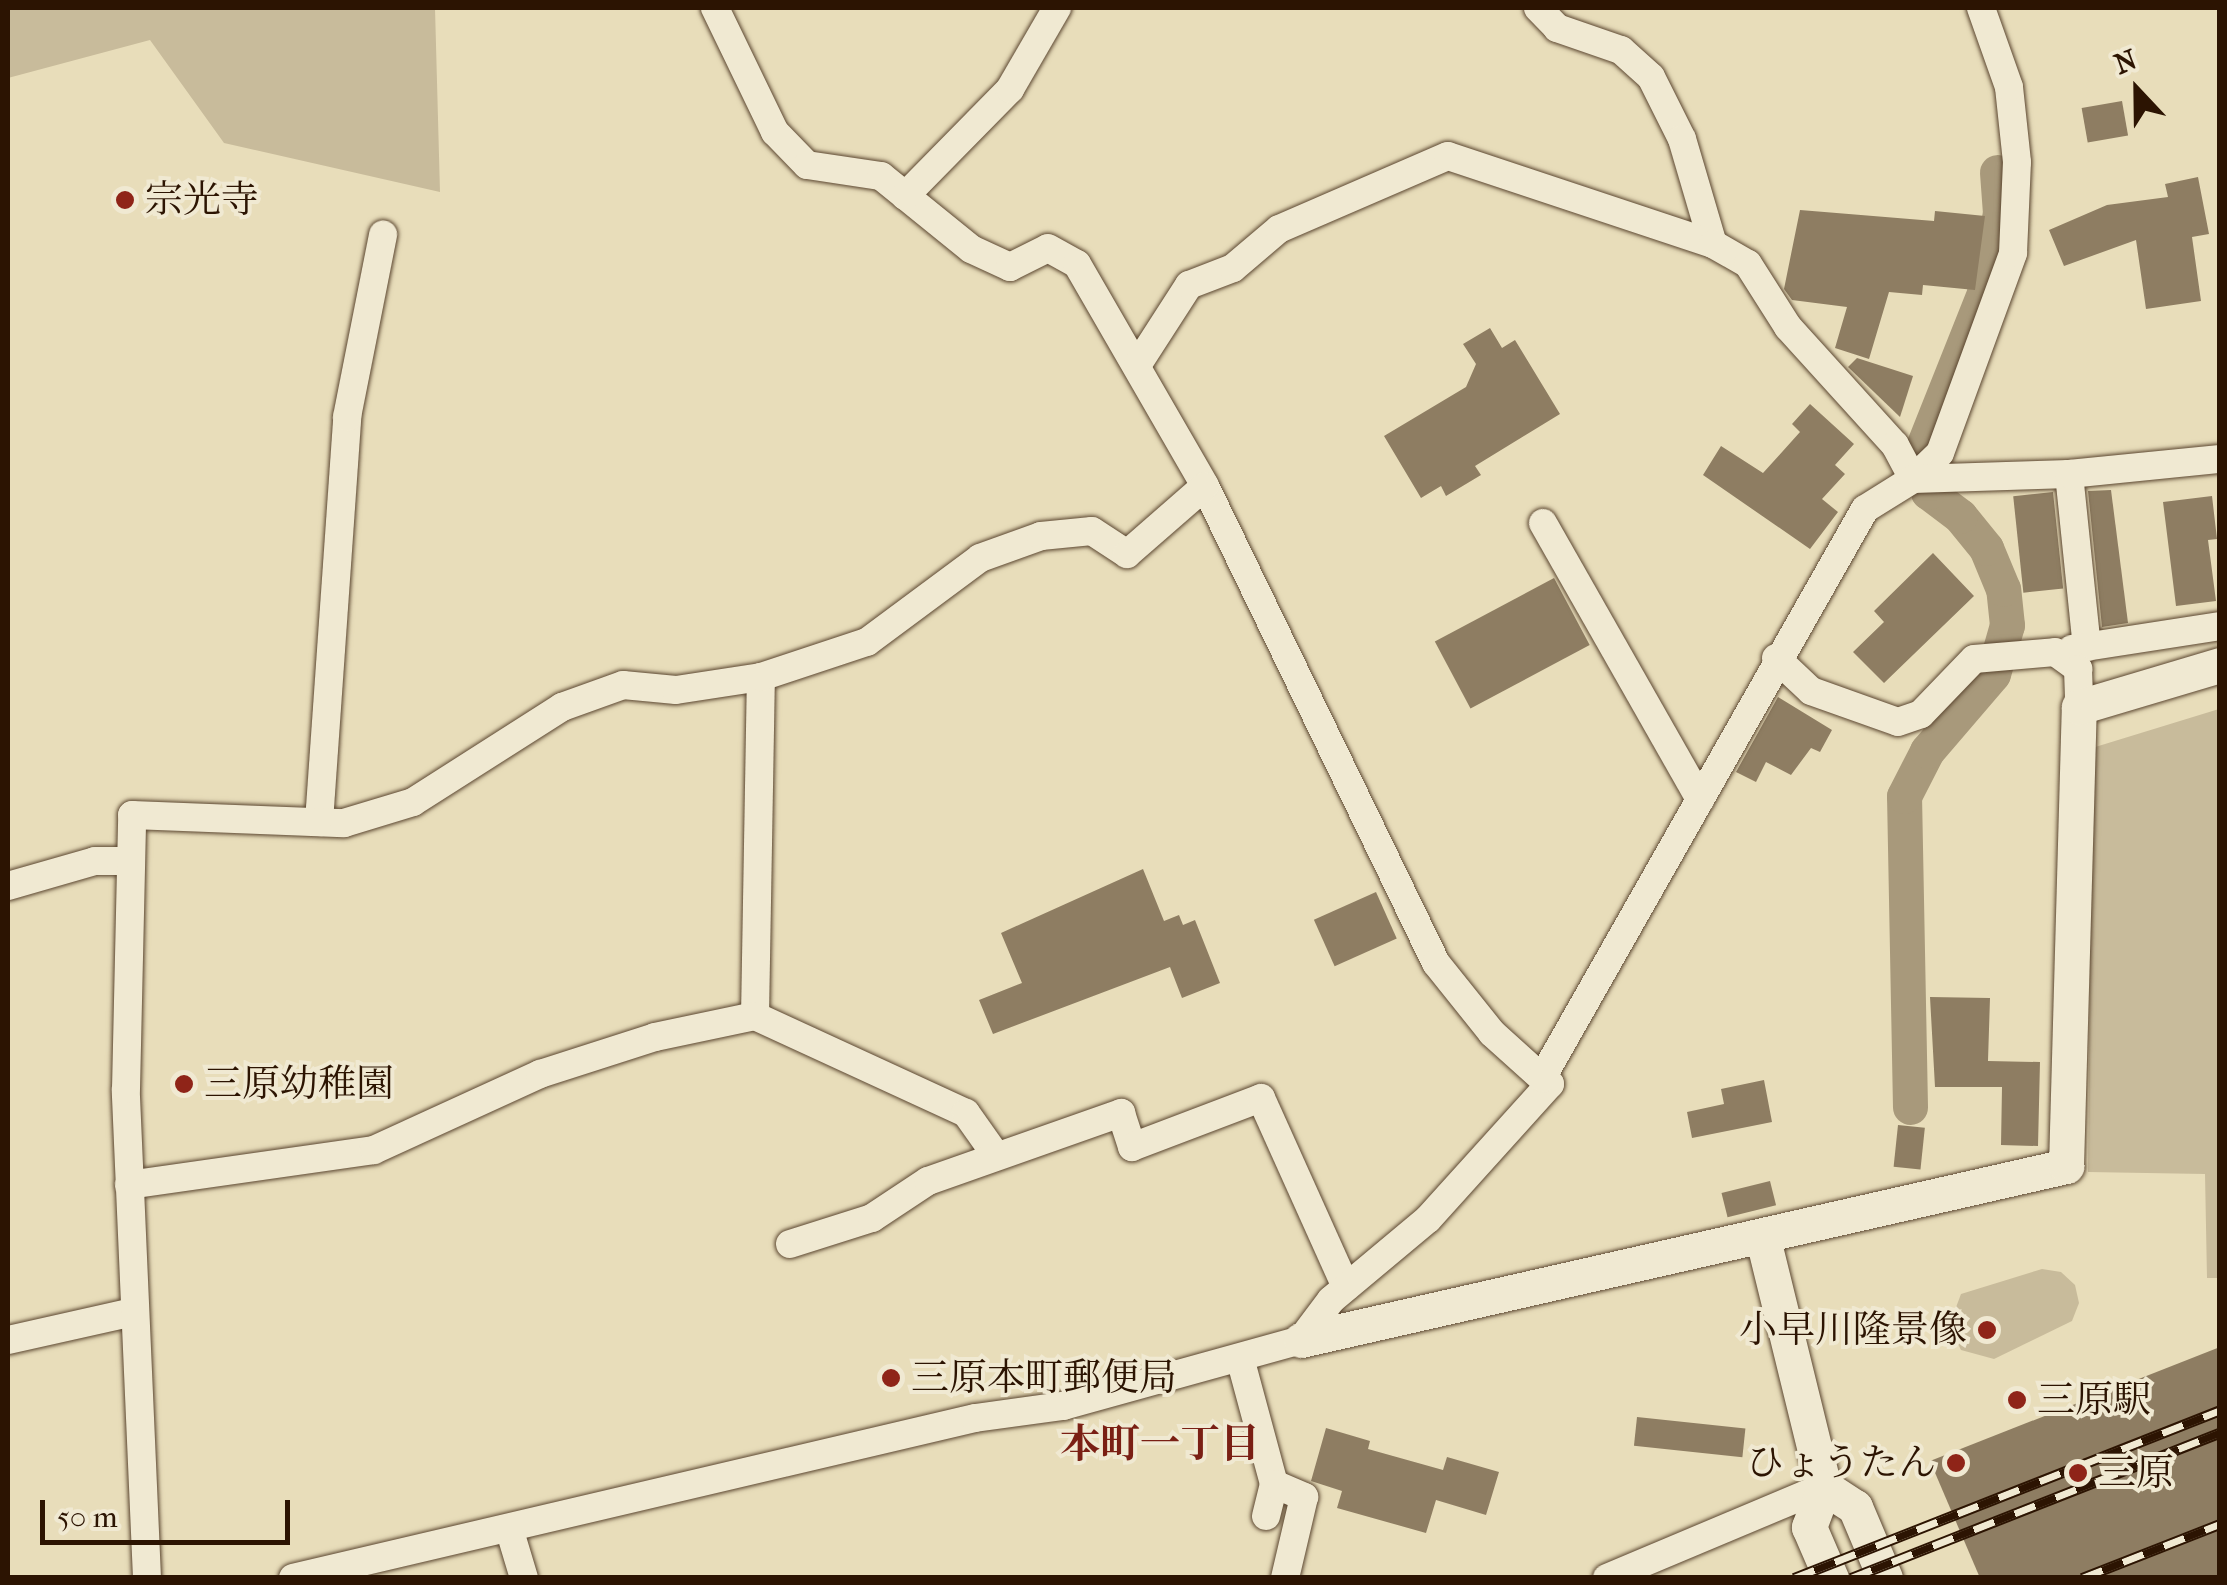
<!DOCTYPE html>
<html>
<head>
<meta charset="utf-8">
<style>
	body { margin:0 }
	#map { position:relative; width:2227px; height:1585px; overflow:hidden; background:#e8ddba; font-family:"IM FELL French Canon","Noto Serif JP",serif }
	div>[style] { position:absolute }
	[style*='--x'] { left:calc(var(--x)*1px); top:calc(var(--y)*1px); width:calc(var(--w)*1px); rotate:calc(var(--a)*1deg) }
	.green>* { inset:0; background:#c8bb9b }
	.canal>* { height:35px; margin:-17.5px; padding:0 17.5px; transform-origin:17.5px; border-radius:17.5px; background:#a8997b }
	.building>* { inset:0; background:#8e7d62; transform-origin:0 0 }
	.roads { filter:drop-shadow(0 0 2px #5b4630) drop-shadow(0 0 2px #5b4630) }
	.minor>* { height:28px; margin:-14px; padding:0 14px; transform-origin:14px; border-radius:14px; background:#f0e9d2 }
	.tertiary>* { height:35px; margin:-17.5px; padding:0 17.5px; transform-origin:17.5px; border-radius:17.5px; background:#f0e9d2 }
	.rail>* { height:11px; margin-top:-5.5px; transform-origin:0; background:repeating-linear-gradient(90deg,#f0e9d2 0 22px,#2c1402 0 44px); box-sizing:border-box; border-block:2px solid #2c1402 }
	.dots>* { width:28px; height:28px; translate:-50% -50%; box-sizing:border-box; border:5px solid #f0e9d2; border-radius:50% }
	span { translate:-50% -50%; white-space:nowrap; text-align:center; line-height:1.15; -webkit-text-stroke:8px #f0e9d2; paint-order:stroke }
	.poi-label { font-size:38px; color:#2c1402 }
	.left { translate:0 -50%; text-align:left }
	.right { translate:-100% -50%; text-align:right }
	.neighbourhood-label { font-size:40px; color:#7a1f14; font-weight:700 }
	.frame { position:absolute; inset:0; border:10px solid #2c1402; pointer-events:none }
	.north { position:absolute; left:2087px; top:40px; width:100px; height:100px; -webkit-text-stroke:8px #f0e9d2; paint-order:stroke; rotate:338deg; font-size:28px; font-weight:700; line-height:40px; text-align:center; color:#2c1402 }
	.north::after { content:''; display:block; margin:auto; width:35px; height:45px; background:#2c1402; clip-path:polygon(50% 0,100% 100%,50% 72%,0 100%) }
	.scale { position:absolute; left:40px; top:1500px; width:250px; height:45px; box-sizing:border-box; border:5px solid #2c1402; border-top:0; padding-left:12px; font-size:30px; line-height:35px; white-space:nowrap; color:#2c1402; -webkit-text-stroke:8px #f0e9d2; paint-order:stroke }
</style>
</head>
<body>
<div id="map">
	<div class="green">
		<i style="clip-path:polygon(8px 8px,435px 8px,440px 192px,224px 143px,150px 40px,8px 78px)"></i>
		<i style="clip-path:polygon(2219px 709px,2219px 1278px,2207px 1278px,2205px 1174px,2088px 1172px,2092px 748px)"></i>
		<i style="clip-path:polygon(2042px 1269px,2061px 1272px,2075px 1285px,2079px 1303px,2072px 1321px,1994px 1359px,1961px 1350px,1949px 1326px,1961px 1294px)"></i>
	</div>
	<div class="canal">
		<i style="--x:1910;--y:1107;--w:311;--a:-91.1"></i>
		<i style="--x:1904;--y:796;--w:51;--a:-62.9"></i>
		<i style="--x:1927;--y:751;--w:101;--a:-49.4"></i>
		<i style="--x:1993;--y:674;--w:51;--a:-74.1"></i>
		<i style="--x:2007;--y:625;--w:36;--a:-96"></i>
		<i style="--x:2003;--y:589;--w:44;--a:-112.5"></i>
		<i style="--x:1986;--y:548;--w:41;--a:-129.1"></i>
		<i style="--x:1960;--y:516;--w:40;--a:-143"></i>
		<i style="--x:1928;--y:492;--w:39;--a:-102"></i>
		<i style="--x:1920;--y:454;--w:173;--a:-68.3"></i>
		<i style="--x:1984;--y:293;--w:82;--a:-78.7"></i>
		<i style="--x:2000;--y:213;--w:41;--a:-94.2"></i>
	</div>
	<div class="building">
		<i style="left:2122px;top:101px;width:35px;height:41px;rotate:80deg"></i>
		<i style="clip-path:polygon(2198px 177px,2209px 234px,2192px 237px,2201px 301px,2146px 309px,2136px 240px,2064px 266px,2049px 230px,2107px 205px,2168px 197px,2165px 184px)"></i>
		<i style="clip-path:polygon(1800px 210px,1934px 221px,1935px 211px,1985px 216px,1975px 290px,1923px 285px,1922px 295px,1889px 292px,1869px 359px,1835px 348px,1847px 307px,1792px 300px,1784px 289px)"></i>
		<i style="clip-path:polygon(1490px 328px,1502px 348px,1515px 340px,1560px 414px,1475px 466px,1481px 475px,1446px 496px,1441px 486px,1421px 498px,1384px 436px,1466px 387px,1476px 364px,1463px 344px)"></i>
		<i style="clip-path:polygon(1857px 358px,1913px 376px,1900px 417px,1848px 367px)"></i>
		<i style="clip-path:polygon(1810px 404px,1854px 444px,1835px 465px,1845px 474px,1822px 499px,1838px 512px,1810px 549px,1703px 475px,1721px 446px,1763px 473px,1800px 432px,1792px 424px)"></i>
		<i style="clip-path:polygon(2111px 490px,2128px 623px,2102px 627px,2088px 491px)"></i>
		<i style="left:2053px;top:492px;width:97px;height:40px;rotate:84deg"></i>
		<i style="clip-path:polygon(2212px 496px,2217px 539px,2208px 540px,2216px 601px,2176px 606px,2163px 502px)"></i>
		<i style="clip-path:polygon(1933px 553px,1974px 596px,1884px 683px,1853px 652px,1884px 622px,1874px 611px)"></i>
		<i style="left:1554px;top:578px;width:76px;height:135px;rotate:62deg"></i>
		<i style="clip-path:polygon(1778px 697px,1832px 730px,1820px 752px,1811px 748px,1791px 775px,1766px 762px,1756px 782px,1736px 772px)"></i>
		<i style="clip-path:polygon(1143px 869px,1164px 921px,1179px 915px,1183px 925px,1195px 920px,1220px 983px,1182px 998px,1170px 967px,993px 1034px,979px 1000px,1022px 983px,1001px 933px)"></i>
		<i style="left:1376px;top:892px;width:51px;height:68px;rotate:66deg"></i>
		<i style="clip-path:polygon(1930px 997px,1990px 998px,1988px 1061px,2040px 1062px,2038px 1146px,2001px 1145px,2002px 1087px,1935px 1087px)"></i>
		<i style="clip-path:polygon(1764px 1080px,1772px 1122px,1692px 1138px,1687px 1112px,1724px 1104px,1721px 1089px)"></i>
		<i style="left:1898px;top:1125px;width:27px;height:42px;rotate:6deg"></i>
		<i style="left:1770px;top:1181px;width:25px;height:50px;rotate:76deg"></i>
		<i style="clip-path:polygon(2220px 1347px,2220px 1578px,1980px 1578px,1930px 1461px)"></i>
		<i style="left:1637px;top:1417px;width:109px;height:29px;rotate:6deg"></i>
		<i style="clip-path:polygon(1326px 1428px,1370px 1441px,1368px 1449px,1443px 1470px,1447px 1457px,1499px 1472px,1486px 1515px,1436px 1500px,1426px 1533px,1337px 1508px,1342px 1491px,1311px 1481px)"></i>
	</div>
	<div class="roads">
		<div class="minor">
			<i style="--x:715;--y:8;--w:138;--a:64.2"></i>
			<i style="--x:775;--y:132;--w:46;--a:45.9"></i>
			<i style="--x:807;--y:165;--w:75;--a:8.5"></i>
			<i style="--x:881;--y:176;--w:116;--a:39"></i>
			<i style="--x:971;--y:249;--w:43;--a:24.8"></i>
			<i style="--x:1010;--y:267;--w:42;--a:-26.6"></i>
			<i style="--x:1048;--y:248;--w:33;--a:29"></i>
			<i style="--x:1077;--y:264;--w:256;--a:60"></i>
			<i style="--x:1205;--y:486;--w:530;--a:64.16"></i>
			<i style="--x:1436;--y:963;--w:90;--a:51.3"></i>
			<i style="--x:1492;--y:1033;--w:67;--a:42"></i>
			<i style="--x:1538;--y:8;--w:28;--a:46"></i>
			<i style="--x:1557;--y:28;--w:68;--a:19"></i>
			<i style="--x:1621;--y:50;--w:40;--a:42"></i>
			<i style="--x:1651;--y:77;--w:69;--a:63.4"></i>
			<i style="--x:1682;--y:139;--w:109;--a:73.6"></i>
			<i style="--x:905;--y:196;--w:150;--a:-45.5"></i>
			<i style="--x:1010;--y:89;--w:94;--a:-59.9"></i>
			<i style="--x:1138;--y:364;--w:94;--a:-57.2"></i>
			<i style="--x:1189;--y:285;--w:47;--a:-21.1"></i>
			<i style="--x:1233;--y:268;--w:60;--a:-40.3"></i>
			<i style="--x:1279;--y:229;--w:184;--a:-23.4"></i>
			<i style="--x:1448;--y:156;--w:279;--a:18.4"></i>
			<i style="--x:1713;--y:244;--w:40;--a:29.7"></i>
			<i style="--x:1748;--y:264;--w:75;--a:57.6"></i>
			<i style="--x:1788;--y:327;--w:159;--a:47.8"></i>
			<i style="--x:1895;--y:445;--w:38;--a:62"></i>
			<i style="--x:2069;--y:474;--w:174;--a:84.1"></i>
			<i style="--x:1913;--y:479;--w:37;--a:-44"></i>
			<i style="--x:1940;--y:453;--w:213;--a:-69.9"></i>
			<i style="--x:2013;--y:253;--w:91;--a:-87.5"></i>
			<i style="--x:2017;--y:162;--w:75;--a:-96.1"></i>
			<i style="--x:2009;--y:87;--w:84;--a:-109.5"></i>
			<i style="--x:1543;--y:523;--w:318;--a:60.4"></i>
			<i style="--x:2072;--y:649;--w:150;--a:-8.8"></i>
			<i style="--x:1776;--y:658;--w:48;--a:43.3"></i>
			<i style="--x:1811;--y:691;--w:92;--a:19.6"></i>
			<i style="--x:1898;--y:722;--w:24;--a:-19"></i>
			<i style="--x:1921;--y:714;--w:76;--a:-46.1"></i>
			<i style="--x:1974;--y:659;--w:81;--a:-4.9"></i>
			<i style="--x:2055;--y:652;--w:29;--a:36"></i>
			<i style="--x:2078;--y:669;--w:38;--a:88"></i>
			<i style="--x:319;--y:822;--w:406;--a:-86"></i>
			<i style="--x:347;--y:417;--w:186;--a:-78.8"></i>
			<i style="--x:8;--y:886;--w:91;--a:-16"></i>
			<i style="--x:95;--y:861;--w:36;--a:0"></i>
			<i style="--x:755;--y:1016;--w:339;--a:-89"></i>
			<i style="--x:129;--y:1185;--w:247;--a:-8.1"></i>
			<i style="--x:374;--y:1150;--w:183;--a:-24.6"></i>
			<i style="--x:540;--y:1074;--w:121;--a:-17.8"></i>
			<i style="--x:655;--y:1037;--w:102;--a:-11.9"></i>
			<i style="--x:755;--y:1016;--w:232;--a:24.7"></i>
			<i style="--x:966;--y:1113;--w:50;--a:54.7"></i>
			<i style="--x:790;--y:1244;--w:86;--a:-17.6"></i>
			<i style="--x:872;--y:1218;--w:67;--a:-33.5"></i>
			<i style="--x:928;--y:1181;--w:205;--a:-19.4"></i>
			<i style="--x:1121;--y:1113;--w:36;--a:72"></i>
			<i style="--x:1132;--y:1147;--w:138;--a:-20.8"></i>
			<i style="--x:1261;--y:1098;--w:207;--a:65.8"></i>
			<i style="--x:8;--y:1340;--w:128;--a:-12.6"></i>
			<i style="--x:1240;--y:1358;--w:131;--a:74.9"></i>
			<i style="--x:1274;--y:1484;--w:33;--a:104"></i>
			<i style="--x:1274;--y:1484;--w:33;--a:23"></i>
			<i style="--x:1304;--y:1497;--w:83;--a:103.2"></i>
			<i style="--x:509;--y:1528;--w:52;--a:73.3"></i>
			<i style="--x:147;--y:1578;--w:489;--a:-92.5"></i>
			<i style="--x:126;--y:1089;--w:274;--a:-88.7"></i>
			<i style="--x:132;--y:815;--w:212;--a:2.2"></i>
			<i style="--x:344;--y:823;--w:72;--a:-16.9"></i>
			<i style="--x:413;--y:802;--w:177;--a:-32.5"></i>
			<i style="--x:562;--y:707;--w:65;--a:-19.8"></i>
			<i style="--x:623;--y:685;--w:53;--a:5.4"></i>
			<i style="--x:676;--y:690;--w:86;--a:-8.7"></i>
			<i style="--x:761;--y:677;--w:112;--a:-18.3"></i>
			<i style="--x:867;--y:642;--w:141;--a:-36.6"></i>
			<i style="--x:980;--y:558;--w:65;--a:-19.8"></i>
			<i style="--x:1041;--y:536;--w:51;--a:-5.6"></i>
			<i style="--x:1092;--y:531;--w:42;--a:33.3"></i>
			<i style="--x:1127;--y:554;--w:103;--a:-41.1"></i>
			<i style="--x:293;--y:1578;--w:701;--a:-13.2"></i>
			<i style="--x:975;--y:1418;--w:89;--a:-7.8"></i>
			<i style="--x:1063;--y:1406;--w:247;--a:-15.5"></i>
			<i style="--x:1301;--y:1340;--w:50;--a:-53.1"></i>
			<i style="--x:1331;--y:1300;--w:126;--a:-39.9"></i>
			<i style="--x:1428;--y:1219;--w:182;--a:-47.9"></i>
			<i style="--x:1550;--y:1084;--w:10;--a:-143"></i>
			<i style="--x:1542;--y:1078;--w:654;--a:-60.42"></i>
			<i style="--x:1865;--y:509;--w:57;--a:-32"></i>
			<i style="--x:1913;--y:479;--w:156;--a:-1.8"></i>
			<i style="--x:2069;--y:474;--w:152;--a:-5.7"></i>
			<i style="--x:1607;--y:1578;--w:235;--a:-22.8"></i>
		</div>
		<div class="tertiary">
			<i style="--x:1763;--y:1239;--w:255;--a:76.2"></i>
			<i style="--x:1824;--y:1487;--w:43;--a:110.6"></i>
			<i style="--x:1809;--y:1527;--w:56;--a:66.7"></i>
			<i style="--x:1301;--y:1340;--w:785;--a:-12.81"></i>
			<i style="--x:2066;--y:1166;--w:459;--a:-88.4"></i>
			<i style="--x:2079;--y:707;--w:147;--a:-16.6"></i>
			<i style="--x:1824;--y:1487;--w:37;--a:33"></i>
			<i style="--x:1855;--y:1507;--w:77;--a:67.1"></i>
		</div>
	</div>
	<div class="rail">
		<i style="--x:1794;--y:1578;--w:458;--a:-21.5"></i>
		<i style="--x:1851;--y:1578;--w:396;--a:-21.5"></i>
		<i style="--x:2082;--y:1578;--w:148;--a:-21.4"></i>
	</div>
	<div class="dots">
		<i style="left:125px;top:200px;background:#8f2418"></i>
		<i style="left:184px;top:1084px;background:#8f2418"></i>
		<i style="left:1987px;top:1330px;background:#8f2418"></i>
		<i style="left:891px;top:1378px;background:#8f2418"></i>
		<i style="left:2017px;top:1400px;background:#8f2418"></i>
		<i style="left:1956px;top:1463px;background:#8f2418"></i>
		<i style="left:2078px;top:1473px;background:#8f2418"></i>
	</div>
	<div class="poi-label">
		<span class="left" style="left:145px;top:200px">宗光寺</span>
		<span class="left" style="left:204px;top:1084px">三原幼稚園</span>
		<span class="right" style="left:1967px;top:1330px">小早川隆景像</span>
		<span class="left" style="left:911px;top:1378px">三原本町郵便局</span>
		<span class="left" style="left:2037px;top:1400px">三原駅</span>
		<span class="right" style="left:1936px;top:1463px">ひょうたん</span>
		<span class="left" style="left:2098px;top:1473px">三原</span>
	</div>
	<div class="neighbourhood-label">
		<span style="left:1160px;top:1444px">本町一丁目</span>
	</div>
	<div class="frame"></div>
	<div class="north">N</div>
	<div class="scale">50 m</div>
</div>
</body>
</html>
